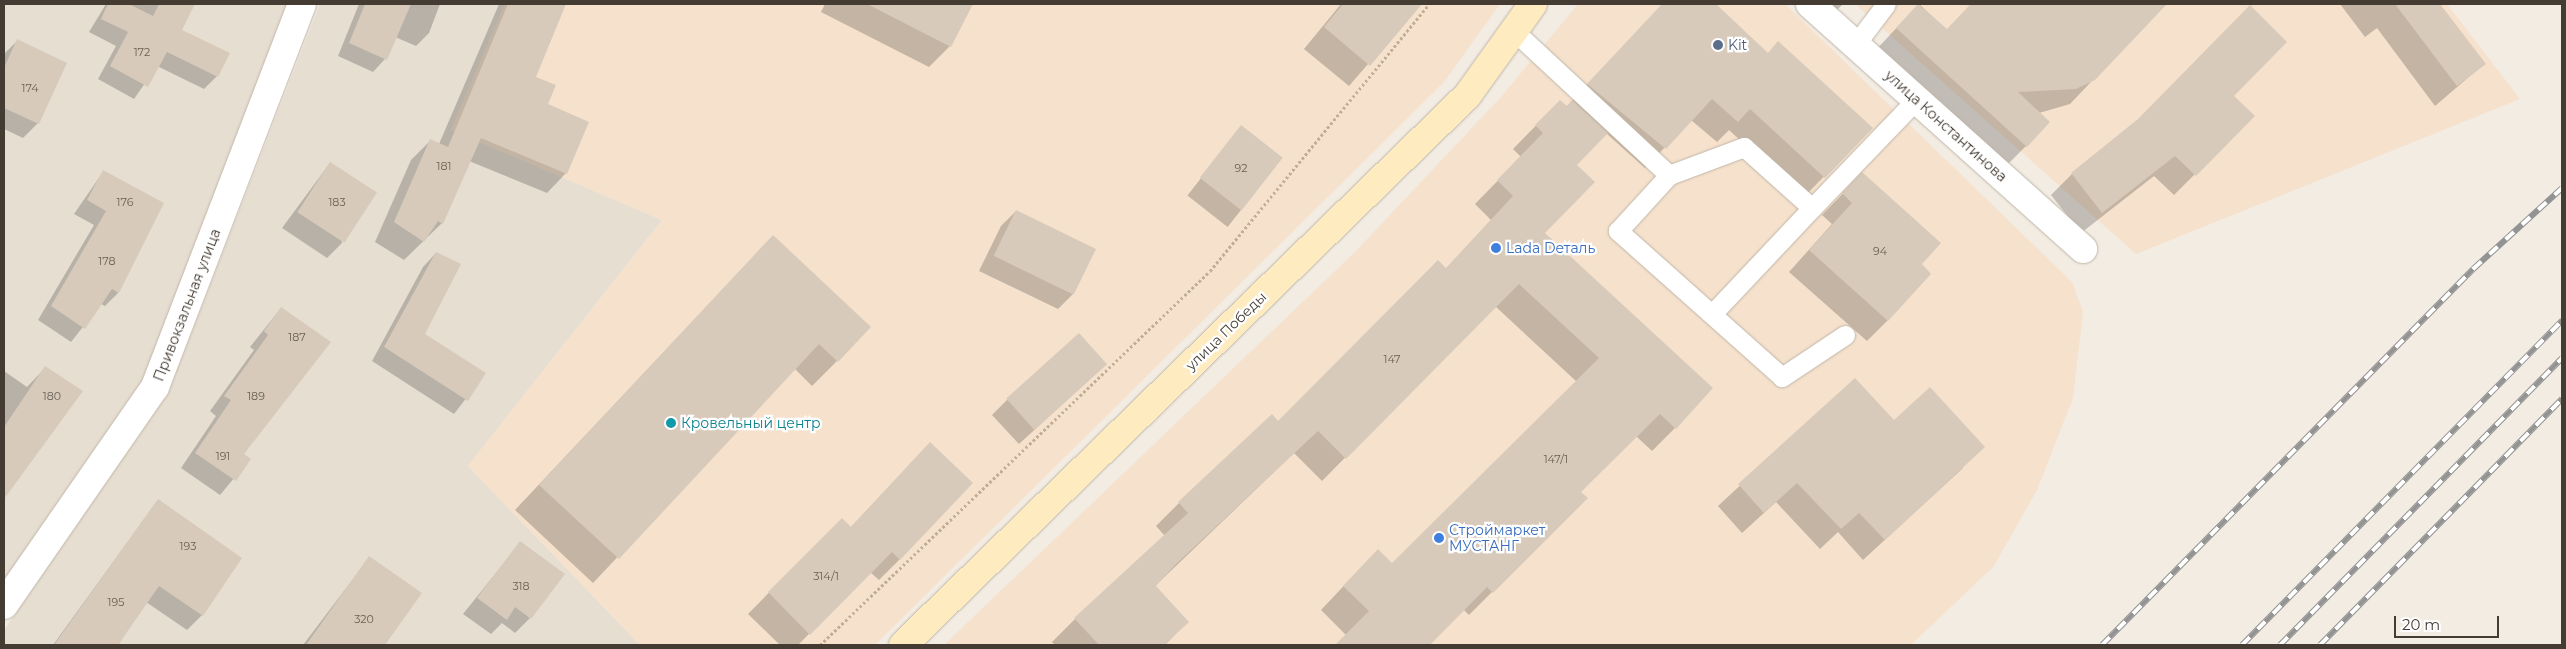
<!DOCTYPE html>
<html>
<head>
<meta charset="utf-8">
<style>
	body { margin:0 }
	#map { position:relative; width:2566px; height:649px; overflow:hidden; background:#f2ece3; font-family:Montserrat,sans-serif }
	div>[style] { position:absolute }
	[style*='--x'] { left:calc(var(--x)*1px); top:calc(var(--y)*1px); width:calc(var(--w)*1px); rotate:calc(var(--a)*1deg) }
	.residential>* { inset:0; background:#e6ded1 }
	.commercial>* { inset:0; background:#f5e1cc }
	.shadow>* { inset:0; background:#0003; transform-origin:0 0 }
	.building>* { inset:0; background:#d7cabb; transform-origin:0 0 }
	.path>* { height:3px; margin-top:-1.5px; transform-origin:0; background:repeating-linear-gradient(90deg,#c0ae96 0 2.5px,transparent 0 5px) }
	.roads { filter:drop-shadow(0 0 1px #c0b6a8) drop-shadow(0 0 1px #c0b6a8) }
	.lane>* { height:19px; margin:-9.5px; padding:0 9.5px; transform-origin:9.5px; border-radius:9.5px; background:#fff }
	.street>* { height:28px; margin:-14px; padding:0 14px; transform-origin:14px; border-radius:14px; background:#fff }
	.secondary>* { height:28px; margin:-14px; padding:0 14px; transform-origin:14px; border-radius:14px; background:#ffebc0 }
	.rail>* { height:5.5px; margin-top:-2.75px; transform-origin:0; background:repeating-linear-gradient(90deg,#fff 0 11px,#939393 0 22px); box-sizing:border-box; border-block:1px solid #939393 }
	.dots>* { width:14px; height:14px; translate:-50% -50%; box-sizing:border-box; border:2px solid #fff; border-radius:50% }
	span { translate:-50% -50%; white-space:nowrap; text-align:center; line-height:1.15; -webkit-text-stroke:4.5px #fff; paint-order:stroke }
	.number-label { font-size:11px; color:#696055 }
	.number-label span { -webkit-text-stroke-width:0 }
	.service-label { font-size:14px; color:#4e5e75 }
	.left { translate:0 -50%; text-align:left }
	.street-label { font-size:14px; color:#443c33 }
	.shop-label { font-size:14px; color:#366cbe }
	.culture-label { font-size:14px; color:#0d838f }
	.frame { position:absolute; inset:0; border:5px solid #443c33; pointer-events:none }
	.scale { position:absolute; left:2394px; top:616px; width:105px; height:22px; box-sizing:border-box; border:2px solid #443c33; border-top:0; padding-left:6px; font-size:15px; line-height:18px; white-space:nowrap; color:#443c33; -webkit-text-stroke:4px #fff; paint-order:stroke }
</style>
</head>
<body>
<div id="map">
	<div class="residential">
		<i style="clip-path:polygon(4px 4px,287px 4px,142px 383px,4px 582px)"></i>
		<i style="clip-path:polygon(320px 4px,505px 4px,451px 130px,662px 220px,468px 466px,640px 645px,4px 645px,4px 630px,169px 391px)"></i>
	</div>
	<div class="commercial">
		<i style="clip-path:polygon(505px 4px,1500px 4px,1444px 82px,875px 645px,640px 645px,468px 466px,662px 220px,451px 130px)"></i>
		<i style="clip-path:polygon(1578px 4px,1785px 4px,2072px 282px,2083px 312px,2073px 398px,2037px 490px,1994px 566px,1911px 645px,944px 645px,1356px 251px,1501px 97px)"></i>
		<i style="clip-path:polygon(1855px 4px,2447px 4px,2520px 99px,2136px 254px)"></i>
	</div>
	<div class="shadow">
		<i style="clip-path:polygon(106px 4px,181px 4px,191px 9px,181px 30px,217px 76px,204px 89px,157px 66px,134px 99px,98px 79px,116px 46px,89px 32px)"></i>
		<i style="clip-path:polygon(359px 4px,440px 4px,429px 33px,416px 46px,395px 37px,385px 59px,373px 72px,338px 56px)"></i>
		<i style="clip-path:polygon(499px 4px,565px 4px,534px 77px,566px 173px,547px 193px,469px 161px,442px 223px,404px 260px,375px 242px,411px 160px,431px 140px,439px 144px)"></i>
		<i style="clip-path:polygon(825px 4px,972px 4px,950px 46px,929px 67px,821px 12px)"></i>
		<i style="clip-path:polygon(1341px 4px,1420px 4px,1349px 86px,1304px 49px)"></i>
		<i style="clip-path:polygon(1663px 4px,1714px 4px,1767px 54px,1871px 128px,1803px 198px,1729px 130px,1717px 142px,1691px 120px,1645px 168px,1606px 133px,1575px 165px,1544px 233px,1675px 428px,1652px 451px,1636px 436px,1579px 492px,1586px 498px,1469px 615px,1463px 609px,1428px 645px,1336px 645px,1346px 635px,1321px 610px,1355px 574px,1392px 565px,1577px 382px,1495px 306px,1322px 481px,1294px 453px,1155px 586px,1187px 622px,1165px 645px,1055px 645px,1052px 642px,1075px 619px,1165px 536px,1156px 526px,1179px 503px,1272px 416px,1278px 422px,1446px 269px,1491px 220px,1475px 204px,1521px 157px,1513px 149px,1560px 101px,1566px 107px)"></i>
		<i style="clip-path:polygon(1816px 4px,1843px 4px,1829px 18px)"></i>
		<i style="clip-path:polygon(1919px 4px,1947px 30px,1971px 4px,2165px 4px,2070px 104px,2039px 113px,2026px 146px,2002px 170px,1873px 53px)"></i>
		<i style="clip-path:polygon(2340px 4px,2439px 4px,2484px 64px,2435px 106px,2377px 28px,2365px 37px)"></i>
		<i style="clip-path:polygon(17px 41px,38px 123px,23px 138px,4px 129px,4px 54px)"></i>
		<i style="clip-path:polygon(2232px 96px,2253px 116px,2174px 195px,2154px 176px,2081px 233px,2051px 195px,2072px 174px)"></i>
		<i style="left:1241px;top:127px;width:51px;height:87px;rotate:38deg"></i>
		<i style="clip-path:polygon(330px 163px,342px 243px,327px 258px,282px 228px)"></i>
		<i style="clip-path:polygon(103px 172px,118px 293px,105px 306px,101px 304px,71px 342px,38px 320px,94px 225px,74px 214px)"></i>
		<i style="clip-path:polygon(1862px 174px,1920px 264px,1888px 320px,1867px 341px,1789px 272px,1832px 224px,1822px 215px)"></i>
		<i style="clip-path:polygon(1016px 211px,1073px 294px,1058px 309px,979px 271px,1001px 226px)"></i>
		<i style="clip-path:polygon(773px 236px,837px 361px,812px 386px,795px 369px,593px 583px,515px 510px)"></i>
		<i style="clip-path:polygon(436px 253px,424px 334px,485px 374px,454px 414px,372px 361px,423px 267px)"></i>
		<i style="clip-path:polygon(281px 308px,329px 342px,243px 454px,250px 459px,220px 495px,181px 468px,216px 416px,210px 411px,254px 350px,250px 347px)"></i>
		<i style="clip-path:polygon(45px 368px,81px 392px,4px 497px,4px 371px,27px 387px)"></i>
		<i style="clip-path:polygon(1090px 379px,1019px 444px,992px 415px,1007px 400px)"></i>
		<i style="clip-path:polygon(1855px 379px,1894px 422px,1963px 468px,1863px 560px,1838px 532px,1820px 549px,1776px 502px,1742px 533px,1718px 506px)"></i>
		<i style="clip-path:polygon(930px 443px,900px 559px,879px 580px,870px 572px,798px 645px,780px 645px,748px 614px,842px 519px,850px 528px)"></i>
		<i style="clip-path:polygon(158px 500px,241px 558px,202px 615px,187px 630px,146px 602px,118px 645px,53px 645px)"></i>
		<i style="clip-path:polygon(520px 543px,530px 618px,515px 633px,502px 623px,491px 634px,463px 614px)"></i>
		<i style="clip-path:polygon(369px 558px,420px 594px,384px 645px,303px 645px)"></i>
	</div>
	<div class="building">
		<i style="clip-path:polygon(108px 4px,129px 4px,153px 16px,159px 4px,195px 4px,182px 30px,230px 53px,218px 77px,167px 52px,148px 87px,110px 66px,128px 32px,101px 19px)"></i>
		<i style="clip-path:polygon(365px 4px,411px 4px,387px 60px,349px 43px)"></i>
		<i style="clip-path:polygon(508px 4px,566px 4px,536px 77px,556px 85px,548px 104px,589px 122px,567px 174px,481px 138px,443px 224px,438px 221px,424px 242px,394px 222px,430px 139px,448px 147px)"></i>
		<i style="clip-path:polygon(867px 4px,973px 4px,951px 47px)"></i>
		<i style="clip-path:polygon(1343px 4px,1422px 4px,1370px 66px,1324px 27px)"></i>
		<i style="clip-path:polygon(1662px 4px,1716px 4px,1768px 53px,1778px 41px,1873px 128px,1825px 178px,1750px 109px,1738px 122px,1712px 99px,1666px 149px,1587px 84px)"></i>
		<i style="clip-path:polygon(1918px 4px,1947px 29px,1971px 4px,2167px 4px,2095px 80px,2076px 89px,2018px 92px,2050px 122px,2027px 147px,1896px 28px)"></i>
		<i style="clip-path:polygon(2395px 4px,2440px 4px,2486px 64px,2457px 86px)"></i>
		<i style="clip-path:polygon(2250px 5px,2287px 42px,2234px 96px,2255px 116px,2196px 176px,2175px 156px,2102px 213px,2071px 173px,2138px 119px)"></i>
		<i style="clip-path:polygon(17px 39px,67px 63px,39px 124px,4px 108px,4px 68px)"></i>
		<i style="clip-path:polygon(1560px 100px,1567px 106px,1572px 100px,1608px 133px,1577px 165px,1595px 182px,1545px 233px,1713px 388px,1676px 429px,1660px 414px,1581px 492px,1588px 498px,1493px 593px,1487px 587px,1430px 645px,1335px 645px,1369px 611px,1343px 586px,1378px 549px,1392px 563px,1599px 358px,1519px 284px,1346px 459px,1318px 431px,1175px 565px,1156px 586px,1189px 622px,1164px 645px,1099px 645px,1074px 618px,1188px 513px,1178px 502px,1272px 414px,1278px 421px,1438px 260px,1446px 268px,1513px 196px,1497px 180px,1543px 133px,1535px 125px)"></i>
		<i style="left:1241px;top:125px;width:53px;height:67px;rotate:38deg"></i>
		<i style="left:330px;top:162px;width:56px;height:60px;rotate:33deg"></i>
		<i style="clip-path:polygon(103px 170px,164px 203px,119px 293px,112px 289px,85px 329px,51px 306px,106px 211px,87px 200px)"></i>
		<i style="clip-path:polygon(1862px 172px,1941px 243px,1922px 264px,1931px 274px,1888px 321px,1809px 250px,1852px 203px,1842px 193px)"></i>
		<i style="left:1016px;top:210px;width:89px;height:51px;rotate:26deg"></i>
		<i style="clip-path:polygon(773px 235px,871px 327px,838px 362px,819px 344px,619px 559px,539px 485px)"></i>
		<i style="clip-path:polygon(436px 252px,461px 264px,425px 334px,486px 373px,468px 401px,384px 347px)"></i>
		<i style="clip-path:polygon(281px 307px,331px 342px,244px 454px,251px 459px,236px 481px,195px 453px,231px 400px,224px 396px,268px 335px,264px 331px)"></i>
		<i style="left:1079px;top:333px;width:42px;height:98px;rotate:48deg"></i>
		<i style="clip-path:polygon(45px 366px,83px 391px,4px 499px,4px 427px)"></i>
		<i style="clip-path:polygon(1855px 378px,1894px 420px,1930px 387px,1985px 447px,1885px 540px,1859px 513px,1841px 529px,1797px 483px,1764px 513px,1738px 484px)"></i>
		<i style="clip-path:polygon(930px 442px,973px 483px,900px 560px,892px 552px,810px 635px,768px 592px,842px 518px,851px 527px)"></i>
		<i style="clip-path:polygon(158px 499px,242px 558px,203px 616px,159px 586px,118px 645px,54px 645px)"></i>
		<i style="clip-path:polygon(520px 541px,565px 574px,531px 619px,515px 607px,507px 620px,477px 598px)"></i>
		<i style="clip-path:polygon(369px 556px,422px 593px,385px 645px,306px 645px)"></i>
	</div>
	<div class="path">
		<i style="--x:820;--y:645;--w:540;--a:-43.8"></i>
		<i style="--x:1210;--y:271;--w:345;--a:-50.6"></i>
	</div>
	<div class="roads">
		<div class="lane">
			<i style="--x:1514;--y:31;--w:212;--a:42.9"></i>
			<i style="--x:1855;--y:45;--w:51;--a:-52.9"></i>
			<i style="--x:1712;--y:314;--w:146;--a:-46.7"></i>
			<i style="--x:1845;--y:335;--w:76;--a:146.3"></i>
			<i style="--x:1782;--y:377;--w:220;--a:-138.3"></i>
			<i style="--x:1618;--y:231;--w:76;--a:-47.7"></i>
			<i style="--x:1669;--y:175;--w:80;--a:-20.5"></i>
			<i style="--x:1744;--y:147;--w:91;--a:41.9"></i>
			<i style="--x:1812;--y:208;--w:150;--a:-46.1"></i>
		</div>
		<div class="street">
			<i style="--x:1810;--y:4;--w:367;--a:41.9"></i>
			<i style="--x:4;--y:605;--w:265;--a:-55.3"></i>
			<i style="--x:155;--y:387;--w:410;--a:-69"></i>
		</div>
		<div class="secondary">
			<i style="--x:903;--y:645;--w:787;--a:-44.23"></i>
			<i style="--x:1467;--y:96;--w:113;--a:-54.3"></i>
		</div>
	</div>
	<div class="rail">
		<i style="--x:2102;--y:645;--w:528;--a:-45.38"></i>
		<i style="--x:2473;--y:269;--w:120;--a:-42.3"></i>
		<i style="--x:2242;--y:645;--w:456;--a:-45.4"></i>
		<i style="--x:2280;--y:645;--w:402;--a:-45.5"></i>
		<i style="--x:2320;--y:645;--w:345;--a:-45.5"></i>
	</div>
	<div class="dots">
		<i style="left:1718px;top:45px;background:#5c6f8a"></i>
		<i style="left:1496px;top:248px;background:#3f7fe0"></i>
		<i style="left:671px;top:423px;background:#0f9aa8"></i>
		<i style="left:1439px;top:538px;background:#3f7fe0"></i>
	</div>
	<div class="number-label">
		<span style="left:142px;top:52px">172</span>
		<span style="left:30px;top:88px">174</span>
		<span style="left:444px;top:166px">181</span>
		<span style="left:1241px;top:168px">92</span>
		<span style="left:125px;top:202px">176</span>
		<span style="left:337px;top:202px">183</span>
		<span style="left:1880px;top:251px">94</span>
		<span style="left:107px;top:261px">178</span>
		<span style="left:297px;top:337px">187</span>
		<span style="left:1392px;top:359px">147</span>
		<span style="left:52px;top:396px">180</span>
		<span style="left:256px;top:396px">189</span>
		<span style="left:223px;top:456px">191</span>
		<span style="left:1556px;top:459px">147/1</span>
		<span style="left:188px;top:546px">193</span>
		<span style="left:826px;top:576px">314/1</span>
		<span style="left:521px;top:586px">318</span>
		<span style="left:116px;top:602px">195</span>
		<span style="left:364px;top:619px">320</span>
	</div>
	<div class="service-label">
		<span class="left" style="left:1728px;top:45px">Kit</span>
	</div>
	<div class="street-label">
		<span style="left:1946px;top:126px;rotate:42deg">улица Константинова</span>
		<span style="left:187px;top:305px;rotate:-69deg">Привокзальная улица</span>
		<span style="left:1226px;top:331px;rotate:-44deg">улица Победы</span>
	</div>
	<div class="shop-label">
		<span class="left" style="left:1506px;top:248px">Lada Dеталь</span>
		<span class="left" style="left:1449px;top:538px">Строймаркет<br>МУСТАНГ</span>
	</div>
	<div class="culture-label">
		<span class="left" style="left:681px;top:423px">Кровельный центр</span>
	</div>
	<div class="frame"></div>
	<div class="scale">20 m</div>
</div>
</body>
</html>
